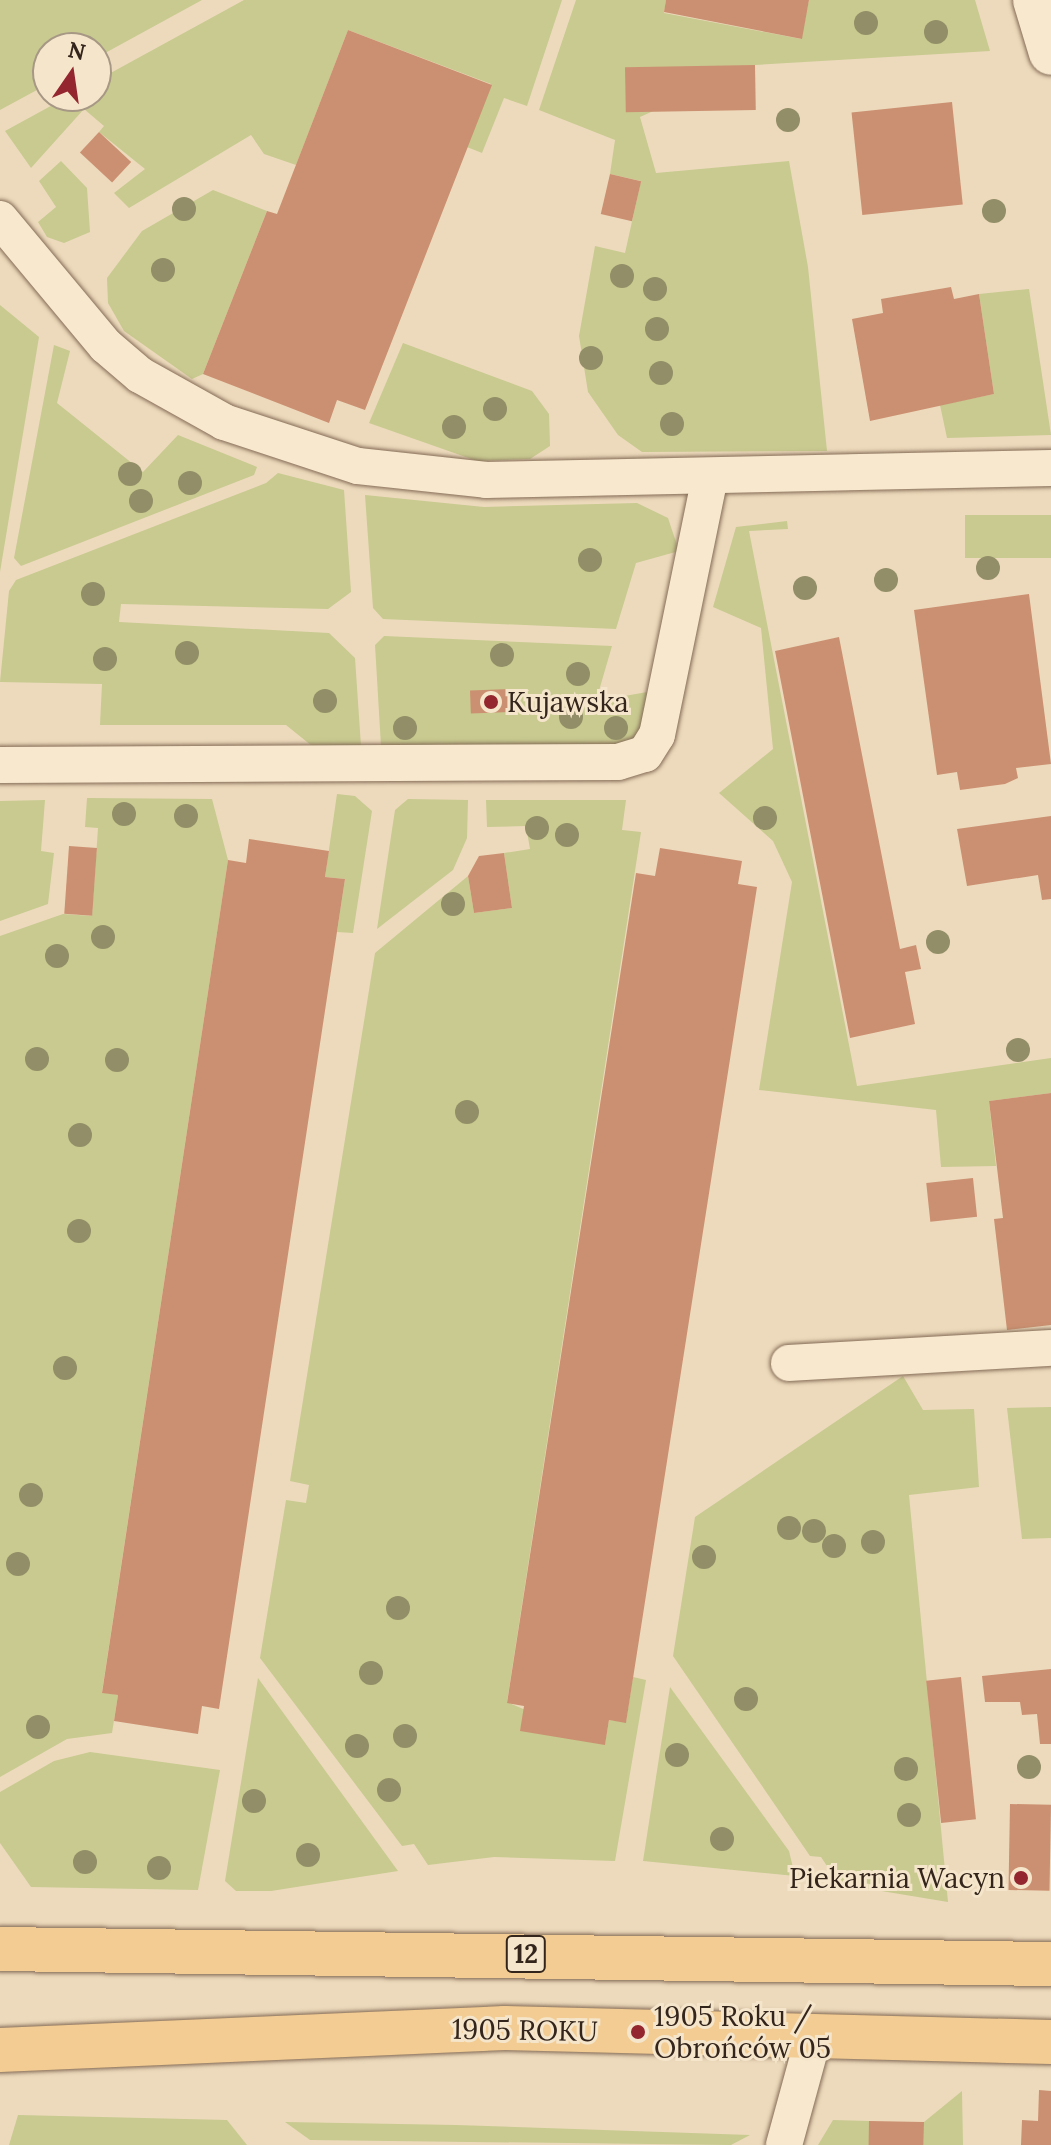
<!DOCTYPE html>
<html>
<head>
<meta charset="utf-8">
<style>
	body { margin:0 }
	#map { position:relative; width:1051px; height:2145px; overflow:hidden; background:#eddabc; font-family:Lora,serif }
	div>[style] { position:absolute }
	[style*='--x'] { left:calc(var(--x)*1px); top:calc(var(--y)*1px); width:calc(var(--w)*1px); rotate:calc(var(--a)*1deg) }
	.green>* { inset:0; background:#c8ca90; transform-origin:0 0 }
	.building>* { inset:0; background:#cb9071; transform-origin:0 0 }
	.roads { filter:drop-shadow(0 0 2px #846b56) drop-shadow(0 0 2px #846b56) }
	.service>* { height:36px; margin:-18px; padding:0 18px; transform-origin:18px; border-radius:18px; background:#f8e9ce }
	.minor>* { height:44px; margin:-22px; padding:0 22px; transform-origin:22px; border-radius:22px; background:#f8e9ce }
	.primary>* { height:44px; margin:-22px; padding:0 22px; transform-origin:22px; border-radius:22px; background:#f2cc92 }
	.trees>* { width:24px; height:24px; margin:-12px; border-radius:50%; background:#928e67 }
	.dots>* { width:22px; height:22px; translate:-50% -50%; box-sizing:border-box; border:4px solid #f5e5cb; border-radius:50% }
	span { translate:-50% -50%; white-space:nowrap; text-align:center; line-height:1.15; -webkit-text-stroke:6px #f5e5cb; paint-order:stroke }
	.shield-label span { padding:2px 6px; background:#f5e5cb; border:2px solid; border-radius:6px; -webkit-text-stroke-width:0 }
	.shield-label { font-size:26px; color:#33251b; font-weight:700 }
	.poi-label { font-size:28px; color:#33251b }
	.left { translate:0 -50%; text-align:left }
	.right { translate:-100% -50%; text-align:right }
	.street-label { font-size:28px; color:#33251b }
	.north { position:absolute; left:32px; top:32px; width:80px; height:80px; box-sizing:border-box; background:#f5e5cb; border:2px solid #a79885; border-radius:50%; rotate:13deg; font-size:22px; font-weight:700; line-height:32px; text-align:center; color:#33251b }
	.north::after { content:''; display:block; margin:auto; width:28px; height:36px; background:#93262f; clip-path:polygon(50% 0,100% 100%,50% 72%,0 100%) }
</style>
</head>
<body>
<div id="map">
	<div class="green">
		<i style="clip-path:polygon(0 0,202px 0,96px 58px,96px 48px,48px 48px,48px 84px,0 110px)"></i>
		<i style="clip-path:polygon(244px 0,562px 0,527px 106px,504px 98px,482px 153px,467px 147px,491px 84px,348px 30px,296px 165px,264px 154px,251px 135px,129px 208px,114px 193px,145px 169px,99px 132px,104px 126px,84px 109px,31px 168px,5px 131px,69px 96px,96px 96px,96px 81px)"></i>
		<i style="clip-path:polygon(576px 0,666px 0,664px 13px,801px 39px,809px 0,975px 0,990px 51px,755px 65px,640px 117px,656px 173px,789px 161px,808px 267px,827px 451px,642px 452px,618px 435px,588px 392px,579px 336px,595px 246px,625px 253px,641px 181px,610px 174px,615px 140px,539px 110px)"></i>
		<i style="clip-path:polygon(61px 161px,87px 188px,90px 232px,64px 243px,47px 237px,38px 222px,56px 207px,39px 181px)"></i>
		<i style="clip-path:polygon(213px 190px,267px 211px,203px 374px,192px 379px,124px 331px,108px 303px,107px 278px,142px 231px)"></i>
		<i style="clip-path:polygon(1029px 289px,1051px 435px,947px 438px,940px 405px,994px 394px,979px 294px)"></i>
		<i style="clip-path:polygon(0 305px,39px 337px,0 572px)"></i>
		<i style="clip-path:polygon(403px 343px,532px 391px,549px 414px,550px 446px,530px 459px,477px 461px,369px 423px)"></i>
		<i style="clip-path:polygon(54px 345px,70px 351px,57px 403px,143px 472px,178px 435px,257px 467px,254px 475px,21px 566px,14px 558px)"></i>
		<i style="clip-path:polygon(278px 473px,344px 490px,351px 592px,328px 609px,121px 604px,119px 622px,329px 633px,355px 658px,361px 746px,312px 746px,286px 725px,100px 725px,102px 684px,0 682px,9px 591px,16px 580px,266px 483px)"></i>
		<i style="clip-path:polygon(365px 495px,484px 507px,637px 503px,668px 518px,679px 551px,636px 563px,616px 629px,383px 619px,373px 608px)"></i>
		<i style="left:1051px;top:515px;width:43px;height:86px;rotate:90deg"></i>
		<i style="clip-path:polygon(787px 521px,788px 529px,749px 531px,857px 1086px,1051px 1058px,1051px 1093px,989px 1101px,996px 1166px,941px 1167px,936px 1110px,759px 1090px,792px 882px,773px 841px,719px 793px,773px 749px,761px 628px,713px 607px,736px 527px)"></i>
		<i style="clip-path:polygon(384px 636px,612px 646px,596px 701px,653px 691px,641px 731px,623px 747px,381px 746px,375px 645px)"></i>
		<i style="clip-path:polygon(337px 794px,355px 796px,372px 811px,353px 933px,337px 932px,345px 879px,325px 877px)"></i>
		<i style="clip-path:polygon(87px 798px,212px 799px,228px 860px,102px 1692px,118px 1695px,112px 1733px,67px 1739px,0 1777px,0 936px,63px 914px,92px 916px,98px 828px,85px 827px)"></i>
		<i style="clip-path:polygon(408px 799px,468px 800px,467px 838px,453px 870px,377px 929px,395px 810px)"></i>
		<i style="clip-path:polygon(45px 800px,41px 851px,54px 853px,48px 904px,0 921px,0 801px)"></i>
		<i style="clip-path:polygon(486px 800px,626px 800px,622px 830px,641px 832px,507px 1702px,605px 1744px,609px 1720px,626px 1722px,633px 1677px,646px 1680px,615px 1861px,494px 1857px,428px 1865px,414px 1844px,402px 1846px,260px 1658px,286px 1500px,306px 1503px,309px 1485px,290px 1481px,375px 953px,468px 876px,474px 913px,512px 908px,504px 853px,530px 849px,526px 826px,487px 827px)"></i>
		<i style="clip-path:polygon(903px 1376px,923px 1410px,974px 1409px,979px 1487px,909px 1495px,948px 1902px,839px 1884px,821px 1857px,810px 1856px,673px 1656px,695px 1517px)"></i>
		<i style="clip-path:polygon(1051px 1407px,1051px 1538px,1022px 1539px,1007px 1408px)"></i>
		<i style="clip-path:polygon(258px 1678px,398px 1871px,271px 1891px,236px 1891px,225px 1881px)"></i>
		<i style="clip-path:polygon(670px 1687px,789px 1851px,795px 1876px,643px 1861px)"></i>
		<i style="clip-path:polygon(90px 1752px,220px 1770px,198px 1890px,31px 1887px,0 1843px,0 1792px,54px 1761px)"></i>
		<i style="clip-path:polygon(962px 2091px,963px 2145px,924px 2145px,924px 2122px)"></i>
		<i style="clip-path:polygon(18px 2115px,227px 2120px,247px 2145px,9px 2145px)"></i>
		<i style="clip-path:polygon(833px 2120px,869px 2121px,869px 2145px,818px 2145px)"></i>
		<i style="clip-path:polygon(285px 2122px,456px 2125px,750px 2135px,731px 2145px,310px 2140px)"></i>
	</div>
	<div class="building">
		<i style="clip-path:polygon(666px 0,809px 0,802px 39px,664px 12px)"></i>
		<i style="clip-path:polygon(348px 30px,492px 85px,365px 410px,337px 400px,329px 423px,203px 374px,267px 211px,277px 214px)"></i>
		<i style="left:755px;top:65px;width:45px;height:130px;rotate:89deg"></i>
		<i style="left:952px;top:102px;width:103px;height:101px;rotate:84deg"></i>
		<i style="left:99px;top:132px;width:44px;height:28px;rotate:43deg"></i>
		<i style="left:610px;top:174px;width:32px;height:41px;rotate:13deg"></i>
		<i style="clip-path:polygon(951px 287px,954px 299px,979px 294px,994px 394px,870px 421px,852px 319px,883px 313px,881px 299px)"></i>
		<i style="clip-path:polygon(1029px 594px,1051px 764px,1016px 768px,1018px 778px,1005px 784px,960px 790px,957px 772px,937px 775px,914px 610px)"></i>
		<i style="clip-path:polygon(839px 637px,900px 949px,916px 945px,921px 969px,905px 972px,915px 1024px,850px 1038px,775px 651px)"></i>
		<i style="left:510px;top:689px;width:23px;height:40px;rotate:88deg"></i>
		<i style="clip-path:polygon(1051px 816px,1051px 899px,1042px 900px,1038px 875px,967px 886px,957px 829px)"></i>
		<i style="clip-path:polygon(249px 839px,329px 851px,325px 877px,345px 879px,219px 1709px,202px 1706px,198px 1734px,114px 1721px,118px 1695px,102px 1693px,228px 860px,246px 863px)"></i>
		<i style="left:69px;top:846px;width:28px;height:68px;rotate:4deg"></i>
		<i style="clip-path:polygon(660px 848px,742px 861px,738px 884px,757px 887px,626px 1723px,609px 1720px,605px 1745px,520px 1731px,524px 1706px,507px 1703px,636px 873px,655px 876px)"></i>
		<i style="clip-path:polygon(504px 853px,512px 908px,474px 913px,468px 876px,479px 856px)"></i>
		<i style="clip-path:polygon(1051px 1093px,1051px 1325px,1007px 1330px,994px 1219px,1003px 1218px,989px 1101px)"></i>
		<i style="left:973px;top:1178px;width:39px;height:47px;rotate:84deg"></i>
		<i style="clip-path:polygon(1051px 1669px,1051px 1744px,1040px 1744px,1037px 1714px,1022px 1715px,1020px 1702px,985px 1702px,982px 1676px)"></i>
		<i style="left:961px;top:1677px;width:143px;height:35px;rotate:84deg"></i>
		<i style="left:1010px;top:1804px;width:41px;height:86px;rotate:1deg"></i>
		<i style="clip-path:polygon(1039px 2090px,1051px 2091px,1051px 2145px,1021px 2145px,1022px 2120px,1038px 2121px)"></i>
		<i style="left:869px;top:2121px;width:55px;height:24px;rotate:1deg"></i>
	</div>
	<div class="roads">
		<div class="service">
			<i style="--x:0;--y:219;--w:165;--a:50.2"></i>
			<i style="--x:106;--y:346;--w:45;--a:40.5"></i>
			<i style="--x:140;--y:375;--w:96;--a:29.2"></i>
			<i style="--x:224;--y:422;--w:141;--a:18.2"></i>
			<i style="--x:358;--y:466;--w:129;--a:6.2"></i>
			<i style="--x:486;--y:480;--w:565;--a:-1.22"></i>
			<i style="--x:0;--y:765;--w:618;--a:-0.28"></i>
			<i style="--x:618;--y:762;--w:28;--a:-17"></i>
			<i style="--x:645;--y:754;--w:22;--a:-58"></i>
			<i style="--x:657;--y:735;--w:264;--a:-78.4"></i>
			<i style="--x:789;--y:1363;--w:262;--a:-3.3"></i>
			<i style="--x:784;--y:2145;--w:114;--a:-74.7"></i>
		</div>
		<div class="minor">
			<i style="--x:1035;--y:0;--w:55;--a:73.2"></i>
		</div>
		<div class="primary">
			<i style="--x:0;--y:1949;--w:1051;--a:0.82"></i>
			<i style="--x:0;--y:2050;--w:505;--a:-2.49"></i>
			<i style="--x:505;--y:2028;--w:546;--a:1.47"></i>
		</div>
	</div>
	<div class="trees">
		<i style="left:866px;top:23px"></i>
		<i style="left:936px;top:32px"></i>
		<i style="left:788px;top:120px"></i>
		<i style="left:184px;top:209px"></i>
		<i style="left:994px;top:211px"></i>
		<i style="left:163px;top:270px"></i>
		<i style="left:622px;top:276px"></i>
		<i style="left:655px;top:289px"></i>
		<i style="left:657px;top:329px"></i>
		<i style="left:591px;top:358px"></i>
		<i style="left:661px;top:373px"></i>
		<i style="left:495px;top:409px"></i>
		<i style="left:672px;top:424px"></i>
		<i style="left:454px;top:427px"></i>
		<i style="left:130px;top:474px"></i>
		<i style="left:190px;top:483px"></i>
		<i style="left:141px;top:501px"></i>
		<i style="left:590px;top:560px"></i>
		<i style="left:988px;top:568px"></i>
		<i style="left:886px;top:580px"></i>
		<i style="left:805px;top:588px"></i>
		<i style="left:93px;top:594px"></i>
		<i style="left:187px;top:653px"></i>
		<i style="left:502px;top:655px"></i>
		<i style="left:105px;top:659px"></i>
		<i style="left:578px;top:674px"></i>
		<i style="left:325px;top:701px"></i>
		<i style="left:571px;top:717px"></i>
		<i style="left:405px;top:728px"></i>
		<i style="left:616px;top:728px"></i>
		<i style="left:124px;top:814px"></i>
		<i style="left:186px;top:816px"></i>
		<i style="left:765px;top:818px"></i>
		<i style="left:537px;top:828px"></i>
		<i style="left:567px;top:835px"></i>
		<i style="left:453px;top:904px"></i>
		<i style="left:103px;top:937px"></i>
		<i style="left:938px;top:942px"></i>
		<i style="left:57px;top:956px"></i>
		<i style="left:1018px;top:1050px"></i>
		<i style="left:37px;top:1059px"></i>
		<i style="left:117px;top:1060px"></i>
		<i style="left:467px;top:1112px"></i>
		<i style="left:80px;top:1135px"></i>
		<i style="left:79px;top:1231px"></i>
		<i style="left:65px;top:1368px"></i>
		<i style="left:31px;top:1495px"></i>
		<i style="left:789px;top:1528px"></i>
		<i style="left:814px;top:1531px"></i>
		<i style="left:873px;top:1542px"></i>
		<i style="left:834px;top:1546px"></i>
		<i style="left:704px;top:1557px"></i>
		<i style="left:18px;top:1564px"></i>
		<i style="left:398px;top:1608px"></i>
		<i style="left:371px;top:1673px"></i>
		<i style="left:746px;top:1699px"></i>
		<i style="left:38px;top:1727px"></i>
		<i style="left:405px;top:1736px"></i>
		<i style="left:357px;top:1746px"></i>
		<i style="left:677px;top:1755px"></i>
		<i style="left:1029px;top:1767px"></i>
		<i style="left:906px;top:1769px"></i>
		<i style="left:389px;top:1790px"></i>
		<i style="left:254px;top:1801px"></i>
		<i style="left:909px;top:1815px"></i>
		<i style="left:722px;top:1839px"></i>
		<i style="left:308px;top:1855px"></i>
		<i style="left:85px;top:1862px"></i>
		<i style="left:159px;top:1868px"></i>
	</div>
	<div class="dots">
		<i style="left:491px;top:702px;background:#93262f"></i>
		<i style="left:1021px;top:1878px;background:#93262f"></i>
		<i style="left:638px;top:2032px;background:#93262f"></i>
	</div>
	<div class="shield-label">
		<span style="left:526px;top:1954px">12</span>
	</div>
	<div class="poi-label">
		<span class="left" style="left:507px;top:702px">Kujawska</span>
		<span class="right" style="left:1005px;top:1878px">Piekarnia Wacyn</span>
		<span class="left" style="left:654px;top:2032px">1905 Roku /<br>Obrońców 05</span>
	</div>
	<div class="street-label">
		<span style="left:525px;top:2030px;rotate:1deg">1905 ROKU</span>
	</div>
	<div class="north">N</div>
</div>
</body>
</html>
